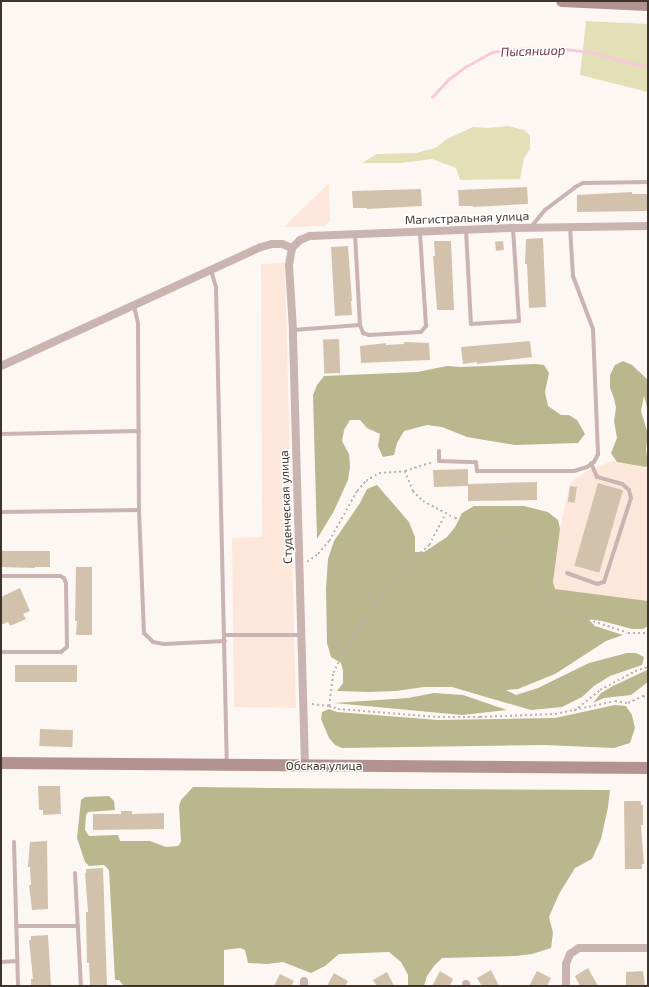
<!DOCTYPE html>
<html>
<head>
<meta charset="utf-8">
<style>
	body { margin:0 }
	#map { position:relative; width:649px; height:987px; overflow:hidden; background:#fdf7f4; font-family:"Exo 2",sans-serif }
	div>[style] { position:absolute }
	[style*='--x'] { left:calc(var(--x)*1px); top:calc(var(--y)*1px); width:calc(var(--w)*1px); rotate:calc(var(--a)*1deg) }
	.built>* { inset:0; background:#fde7db }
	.green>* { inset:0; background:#e3dfb7 }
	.forest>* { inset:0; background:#bab68e }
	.stream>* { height:2.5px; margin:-1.25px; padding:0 1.25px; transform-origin:1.25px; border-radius:1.25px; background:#f8cad9 }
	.building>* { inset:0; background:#d3c2ab; transform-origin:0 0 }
	.path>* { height:1.5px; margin-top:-0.75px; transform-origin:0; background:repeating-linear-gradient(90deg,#bab3af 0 2px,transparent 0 5px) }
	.lane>* { height:4px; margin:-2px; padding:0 2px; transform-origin:2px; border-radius:2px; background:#c9b4b2 }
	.street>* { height:8px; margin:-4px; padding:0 4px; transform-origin:4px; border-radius:4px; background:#c9b4b2 }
	.secondary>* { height:12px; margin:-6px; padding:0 6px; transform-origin:6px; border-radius:6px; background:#b29391 }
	span { translate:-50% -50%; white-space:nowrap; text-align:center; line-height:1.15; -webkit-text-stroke:3px #fff; paint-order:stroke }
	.street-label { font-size:12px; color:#3e342e }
	.water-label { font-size:13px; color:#70374d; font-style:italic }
	.frame { position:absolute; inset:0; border:2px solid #3e342e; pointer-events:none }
</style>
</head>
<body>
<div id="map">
	<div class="built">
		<i style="clip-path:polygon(329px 183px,330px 221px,325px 226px,284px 227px)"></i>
		<i style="clip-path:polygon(285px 263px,296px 708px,234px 707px,232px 538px,262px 537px,261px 264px)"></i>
		<i style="clip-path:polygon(612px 461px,648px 468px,648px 601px,555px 589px,553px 582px,560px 529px,570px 483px,587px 471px)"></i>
	</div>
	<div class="green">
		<i style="clip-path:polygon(586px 21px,648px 24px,648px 92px,580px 75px)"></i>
		<i style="clip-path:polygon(508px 126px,524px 130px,530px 135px,530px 149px,524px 158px,520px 179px,460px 180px,456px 168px,432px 159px,402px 163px,362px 163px,377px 154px,416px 153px,435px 148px,447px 139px,473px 127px,487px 128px)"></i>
	</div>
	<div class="forest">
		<i style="clip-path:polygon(623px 361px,632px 365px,648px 380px,648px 411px,644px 396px,641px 411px,648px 434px,646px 449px,648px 465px,646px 467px,617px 462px,611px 453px,617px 438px,614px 421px,616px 408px,614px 398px,610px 388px,610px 375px,615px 365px)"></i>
		<i style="clip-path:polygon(536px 364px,544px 365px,549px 373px,545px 392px,548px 406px,561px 415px,569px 415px,577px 420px,585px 434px,578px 443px,515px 445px,467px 437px,442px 427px,427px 425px,404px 431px,397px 443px,394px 455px,383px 457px,378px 446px,380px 434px,367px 428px,360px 420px,350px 420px,344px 430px,342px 441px,349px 454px,350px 467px,348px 480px,334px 511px,317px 539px,313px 395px,317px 385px,324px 376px,417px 372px,447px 366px,461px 367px)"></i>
		<i style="clip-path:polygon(377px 485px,409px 522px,415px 537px,415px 552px,424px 552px,447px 537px,455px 527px,462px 513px,474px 506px,524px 506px,548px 512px,558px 520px,560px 529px,553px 582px,555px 589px,648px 601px,648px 626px,643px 629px,632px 629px,602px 621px,588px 619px,595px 626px,623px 635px,606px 641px,555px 674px,518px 689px,506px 690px,516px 695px,538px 688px,589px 663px,627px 653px,636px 653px,644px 657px,642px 665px,610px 676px,594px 686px,582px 697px,562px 707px,531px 710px,452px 687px,424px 687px,396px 691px,369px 692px,337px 691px,343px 683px,343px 671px,341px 663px,331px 657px,327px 643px,326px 588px,328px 559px,334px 541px,360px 503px,367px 489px)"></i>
		<i style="clip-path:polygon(647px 670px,648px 682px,631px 695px,604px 698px,593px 703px,601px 693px,613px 686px)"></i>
		<i style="clip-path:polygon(434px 693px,463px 695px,507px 710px,462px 715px,334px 703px,408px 698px)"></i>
		<i style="clip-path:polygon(615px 705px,626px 706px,632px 715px,635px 728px,630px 743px,614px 748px,544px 745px,342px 748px,335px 745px,329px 738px,321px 719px,322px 712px,329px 709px,337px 712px,438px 720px,555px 718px)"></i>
		<i style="clip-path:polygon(193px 787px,268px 788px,610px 790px,608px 807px,601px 839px,592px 859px,575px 868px,559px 894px,549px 917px,553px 933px,551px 948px,532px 954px,516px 956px,442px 958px,434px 966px,427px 976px,424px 986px,408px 986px,408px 975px,401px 962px,389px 952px,339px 954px,325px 966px,311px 973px,283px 962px,267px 964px,248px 963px,245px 950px,240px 948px,224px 950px,224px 986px,124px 986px,119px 980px,115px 980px,109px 870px,104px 865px,89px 866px,85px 862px,77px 838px,81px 800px,85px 797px,109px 796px,114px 801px,115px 810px,88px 812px,86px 815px,85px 830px,89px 836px,118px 835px,120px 841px,150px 841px,166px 847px,178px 846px,181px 842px,179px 806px,181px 800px)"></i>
	</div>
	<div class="stream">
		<i style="--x:432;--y:97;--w:25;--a:-47"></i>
		<i style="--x:449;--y:79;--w:20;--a:-37"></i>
		<i style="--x:465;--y:67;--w:31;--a:-29"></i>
		<i style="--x:492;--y:52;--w:23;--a:-7"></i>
		<i style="--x:515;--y:49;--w:39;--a:-1"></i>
		<i style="--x:554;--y:48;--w:39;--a:6"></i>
		<i style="--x:593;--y:52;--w:22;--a:18"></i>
		<i style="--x:614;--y:59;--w:35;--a:13"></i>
	</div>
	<div class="building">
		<i style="clip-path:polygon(527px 187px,528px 204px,473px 207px,473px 206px,459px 206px,458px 190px)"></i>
		<i style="clip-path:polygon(421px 189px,422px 206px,367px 209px,367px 208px,353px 208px,352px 191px)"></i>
		<i style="clip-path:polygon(632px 192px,632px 194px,648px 194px,648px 211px,577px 212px,577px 195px)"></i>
		<i style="clip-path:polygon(543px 238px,546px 307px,529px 308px,527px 264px,525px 264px,526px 239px)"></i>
		<i style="clip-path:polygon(434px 241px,451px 241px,454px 310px,437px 310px,433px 256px,435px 256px)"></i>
		<i style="left:503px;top:241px;width:9px;height:8px;rotate:84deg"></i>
		<i style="clip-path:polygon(348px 246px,352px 301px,351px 301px,352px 315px,335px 316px,331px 247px)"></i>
		<i style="left:339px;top:339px;width:34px;height:16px;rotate:88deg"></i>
		<i style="clip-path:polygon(530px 341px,532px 357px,477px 364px,477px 362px,463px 364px,461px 347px)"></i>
		<i style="clip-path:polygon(404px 342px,429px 343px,430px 360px,361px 363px,360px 346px,386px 343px,386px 345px,404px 344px)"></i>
		<i style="clip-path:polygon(468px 469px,468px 484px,537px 482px,537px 500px,468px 501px,468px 486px,434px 487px,433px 470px)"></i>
		<i style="left:598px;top:483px;width:26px;height:86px;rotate:16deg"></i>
		<i style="left:570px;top:486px;width:7px;height:16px;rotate:8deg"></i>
		<i style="clip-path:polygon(1px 551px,50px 551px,50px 567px,35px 567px,35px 568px,1px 567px)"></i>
		<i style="clip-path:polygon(76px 567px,92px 567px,92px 635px,76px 635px,77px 621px,75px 621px)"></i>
		<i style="clip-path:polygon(20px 588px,30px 611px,23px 614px,26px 619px,10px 626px,8px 622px,1px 625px,1px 597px)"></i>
		<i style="left:15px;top:665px;width:62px;height:17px"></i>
		<i style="left:40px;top:729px;width:33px;height:17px;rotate:2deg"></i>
		<i style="clip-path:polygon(38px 786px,60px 786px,61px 814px,43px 815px,43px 810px,39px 810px)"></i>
		<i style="clip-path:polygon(624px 801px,641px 801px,641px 805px,643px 805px,643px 825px,641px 825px,644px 864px,642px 864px,642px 869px,625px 869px)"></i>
		<i style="clip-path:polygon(121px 811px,132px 811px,132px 814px,164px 813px,164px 829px,93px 830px,93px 814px,121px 814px)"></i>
		<i style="clip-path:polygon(47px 841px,48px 909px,32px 910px,29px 885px,31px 885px,30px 867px,28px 867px,30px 842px)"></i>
		<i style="clip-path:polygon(103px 868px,107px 986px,90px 986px,89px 963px,87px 963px,86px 912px,88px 912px,85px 873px,86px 873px,86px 869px)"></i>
		<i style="clip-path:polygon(48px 935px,51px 985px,31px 986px,31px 979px,33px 979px,29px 940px,31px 940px,31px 936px)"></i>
		<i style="clip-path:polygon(588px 968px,598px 986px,580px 986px,575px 976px)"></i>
		<i style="clip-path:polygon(491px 970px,499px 986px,482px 986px,477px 978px)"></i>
		<i style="clip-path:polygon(440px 971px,453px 979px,450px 986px,432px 986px)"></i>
		<i style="clip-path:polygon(537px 971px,551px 978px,547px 986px,529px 986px)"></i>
		<i style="clip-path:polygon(643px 971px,645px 986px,626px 986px,626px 972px)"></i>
		<i style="clip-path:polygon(387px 972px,394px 986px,377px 986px,373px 980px)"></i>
		<i style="clip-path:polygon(334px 973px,348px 981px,345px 986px,327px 986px)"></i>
		<i style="clip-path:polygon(280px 974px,294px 981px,291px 986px,274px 986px)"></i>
	</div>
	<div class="path">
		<i style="--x:405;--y:471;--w:22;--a:68"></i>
		<i style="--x:413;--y:491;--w:14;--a:45"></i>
		<i style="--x:423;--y:501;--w:36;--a:28"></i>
		<i style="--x:455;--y:518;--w:54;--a:22.8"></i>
		<i style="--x:505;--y:539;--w:36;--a:44"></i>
		<i style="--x:531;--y:564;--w:14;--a:69"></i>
		<i style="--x:536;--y:577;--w:26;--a:53"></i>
		<i style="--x:552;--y:598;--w:21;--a:39"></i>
		<i style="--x:568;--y:611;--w:17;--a:24"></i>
		<i style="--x:584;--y:618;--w:46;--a:18.8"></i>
		<i style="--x:628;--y:633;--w:20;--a:0"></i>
		<i style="--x:307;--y:562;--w:14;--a:-36"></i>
		<i style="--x:318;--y:554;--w:17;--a:-50"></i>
		<i style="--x:329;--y:541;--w:57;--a:-60.8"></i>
		<i style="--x:357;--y:491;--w:13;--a:-48"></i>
		<i style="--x:366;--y:481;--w:15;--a:-32"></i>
		<i style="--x:379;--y:473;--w:26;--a:-4"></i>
		<i style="--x:405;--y:471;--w:29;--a:-18"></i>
		<i style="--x:312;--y:704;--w:17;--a:7"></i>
		<i style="--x:329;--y:706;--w:9;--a:18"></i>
		<i style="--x:338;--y:709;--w:100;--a:4.6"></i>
		<i style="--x:438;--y:717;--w:42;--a:0"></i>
		<i style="--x:480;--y:717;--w:75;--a:-2.3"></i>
		<i style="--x:555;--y:714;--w:61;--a:-12.2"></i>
		<i style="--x:615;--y:701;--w:13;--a:9"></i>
		<i style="--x:628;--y:703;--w:17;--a:-25"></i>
		<i style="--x:643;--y:696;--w:5;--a:11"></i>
		<i style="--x:329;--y:706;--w:33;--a:-83"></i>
		<i style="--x:333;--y:673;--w:28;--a:-63"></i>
		<i style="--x:346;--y:648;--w:71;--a:-55.9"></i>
		<i style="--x:386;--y:589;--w:30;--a:-50"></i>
		<i style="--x:405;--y:566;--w:32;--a:-41"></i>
		<i style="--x:429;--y:545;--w:36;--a:-62"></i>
		<i style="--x:574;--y:711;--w:33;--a:-39"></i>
		<i style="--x:600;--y:690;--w:40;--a:-28"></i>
		<i style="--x:635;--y:671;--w:14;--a:-17"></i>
	</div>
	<div class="lane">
		<i style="--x:531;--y:227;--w:22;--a:-51"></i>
		<i style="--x:545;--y:210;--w:38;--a:-37"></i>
		<i style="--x:575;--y:187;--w:9;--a:-27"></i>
		<i style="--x:583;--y:183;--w:65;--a:-0.9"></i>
		<i style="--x:466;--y:230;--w:94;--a:87"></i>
		<i style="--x:471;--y:324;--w:48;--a:-3.6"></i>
		<i style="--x:519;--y:321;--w:93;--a:-93.7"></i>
		<i style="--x:355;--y:234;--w:91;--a:86.9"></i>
		<i style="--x:360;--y:325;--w:9;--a:69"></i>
		<i style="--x:363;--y:333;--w:6;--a:18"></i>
		<i style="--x:369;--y:335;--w:52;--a:-3.3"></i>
		<i style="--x:421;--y:332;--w:8;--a:-50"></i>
		<i style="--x:426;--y:326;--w:94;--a:-93.7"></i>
		<i style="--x:211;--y:270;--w:18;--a:74"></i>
		<i style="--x:216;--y:287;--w:476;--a:88.7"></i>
		<i style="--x:134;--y:306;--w:18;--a:77"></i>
		<i style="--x:138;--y:324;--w:186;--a:89.7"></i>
		<i style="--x:139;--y:510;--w:123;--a:87.7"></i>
		<i style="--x:144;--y:633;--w:13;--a:45"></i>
		<i style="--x:153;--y:642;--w:11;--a:10"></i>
		<i style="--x:164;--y:644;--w:61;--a:-2.8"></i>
		<i style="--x:293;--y:330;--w:67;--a:-4.3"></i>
		<i style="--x:1;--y:434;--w:138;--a:-1.2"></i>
		<i style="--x:439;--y:451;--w:10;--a:90"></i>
		<i style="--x:439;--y:461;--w:37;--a:2"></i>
		<i style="--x:476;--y:462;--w:9;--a:84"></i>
		<i style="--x:477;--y:471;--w:97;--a:0"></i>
		<i style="--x:574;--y:471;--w:14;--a:-17"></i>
		<i style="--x:587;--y:467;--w:9;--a:-36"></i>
		<i style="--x:594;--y:462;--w:9;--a:-63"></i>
		<i style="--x:598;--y:454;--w:125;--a:-92.3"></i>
		<i style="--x:593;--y:329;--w:57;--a:-110.7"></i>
		<i style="--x:573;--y:276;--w:49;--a:-93.5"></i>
		<i style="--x:1;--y:512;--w:138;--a:-0.8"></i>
		<i style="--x:567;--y:573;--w:32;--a:20"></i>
		<i style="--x:597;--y:584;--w:7;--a:-16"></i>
		<i style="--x:604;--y:582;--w:88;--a:-72.2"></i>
		<i style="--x:631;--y:498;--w:8;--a:-104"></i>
		<i style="--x:629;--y:490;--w:9;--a:-139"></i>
		<i style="--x:622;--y:484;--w:26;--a:-164"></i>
		<i style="--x:597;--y:477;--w:15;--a:-113"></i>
		<i style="--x:1;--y:576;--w:59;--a:0"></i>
		<i style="--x:60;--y:576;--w:4;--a:27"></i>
		<i style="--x:64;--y:578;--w:5;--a:68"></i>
		<i style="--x:66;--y:583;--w:64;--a:89.1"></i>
		<i style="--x:67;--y:647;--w:8;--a:140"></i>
		<i style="--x:61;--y:652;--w:60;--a:180"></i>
		<i style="--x:225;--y:635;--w:76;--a:0"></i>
		<i style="--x:14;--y:842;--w:144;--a:88.4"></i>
		<i style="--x:75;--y:873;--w:113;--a:87"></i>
		<i style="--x:16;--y:926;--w:62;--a:0"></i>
		<i style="--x:1;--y:962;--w:16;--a:-4"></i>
	</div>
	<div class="street">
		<i style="--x:1;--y:366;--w:286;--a:-24.6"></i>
		<i style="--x:261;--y:247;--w:11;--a:-15"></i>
		<i style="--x:272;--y:244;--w:10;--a:0"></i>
		<i style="--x:282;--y:244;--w:11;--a:22"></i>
		<i style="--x:305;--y:766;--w:436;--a:-91.6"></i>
		<i style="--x:293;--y:330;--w:65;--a:-93.5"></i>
		<i style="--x:289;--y:265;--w:17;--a:-80"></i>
		<i style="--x:292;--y:248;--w:11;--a:-45"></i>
		<i style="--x:300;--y:240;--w:11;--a:-22"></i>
		<i style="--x:310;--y:236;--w:203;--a:-2.3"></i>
		<i style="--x:513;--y:228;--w:135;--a:-0.8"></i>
		<i style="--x:304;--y:986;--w:5;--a:-90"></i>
		<i style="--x:466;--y:986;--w:2;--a:-90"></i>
		<i style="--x:566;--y:986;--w:22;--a:-90"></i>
		<i style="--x:566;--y:964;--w:11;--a:-68"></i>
		<i style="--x:570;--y:954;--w:11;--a:-34"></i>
		<i style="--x:579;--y:948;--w:69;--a:0"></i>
	</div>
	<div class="secondary">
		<i style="--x:562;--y:1;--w:86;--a:2.7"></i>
		<i style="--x:1;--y:763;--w:647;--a:0.44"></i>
	</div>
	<div class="street-label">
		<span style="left:467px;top:218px;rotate:-2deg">Магистральная улица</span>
		<span style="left:286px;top:507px;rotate:-92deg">Студенческая улица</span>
		<span style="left:324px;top:766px">Обская улица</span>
	</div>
	<div class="water-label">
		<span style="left:533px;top:51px;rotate:-2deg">Пысяншор</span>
	</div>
	<div class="frame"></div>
</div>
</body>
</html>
